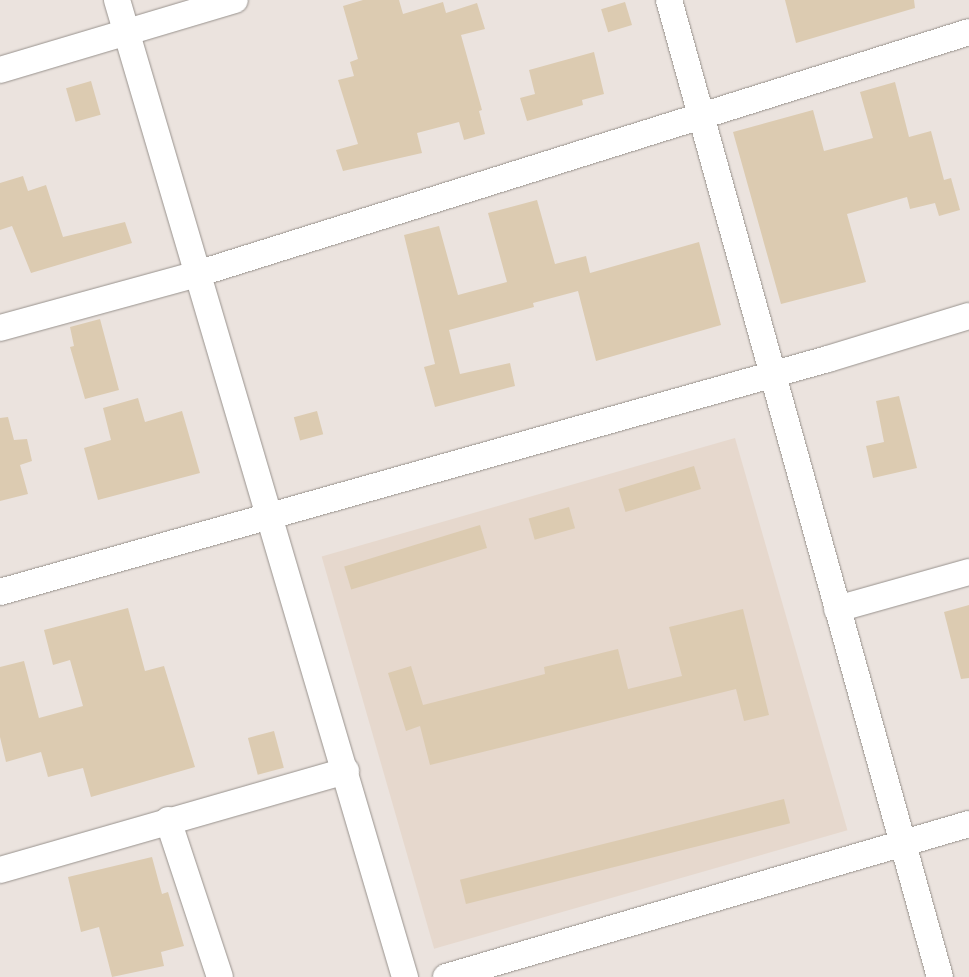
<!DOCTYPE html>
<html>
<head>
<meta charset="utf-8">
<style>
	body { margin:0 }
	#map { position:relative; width:969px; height:977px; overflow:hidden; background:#ebe3de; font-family:Bitter,serif }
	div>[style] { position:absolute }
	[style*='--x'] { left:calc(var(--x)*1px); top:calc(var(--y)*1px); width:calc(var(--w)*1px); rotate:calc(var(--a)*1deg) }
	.built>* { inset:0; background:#e6d8cd; transform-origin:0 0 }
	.building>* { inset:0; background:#dccbb1; transform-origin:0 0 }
	.roads { filter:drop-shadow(0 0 1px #98928d) drop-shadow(0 0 1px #98928d) }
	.street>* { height:26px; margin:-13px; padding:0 13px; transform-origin:13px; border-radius:13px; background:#fff }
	span { translate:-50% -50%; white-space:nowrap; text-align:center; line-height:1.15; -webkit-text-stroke:4.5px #f8f1eb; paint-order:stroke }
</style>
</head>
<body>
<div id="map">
	<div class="built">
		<i style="left:735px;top:438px;width:408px;height:430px;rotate:74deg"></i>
	</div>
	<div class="building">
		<i style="clip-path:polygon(363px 0,399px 0,403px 14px,443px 2px,446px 13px,477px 3px,485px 29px,461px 35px,482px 110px,479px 111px,485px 134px,464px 140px,459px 122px,417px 133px,422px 153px,343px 171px,336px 150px,358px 144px,338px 80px,354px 76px,350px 62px,358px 59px,343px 6px)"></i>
		<i style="clip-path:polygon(785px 0,914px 0,915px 8px,796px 43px)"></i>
		<i style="left:625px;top:2px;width:24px;height:25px;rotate:73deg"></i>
		<i style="clip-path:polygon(594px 52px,604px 94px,582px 100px,583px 105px,527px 121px,520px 98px,535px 94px,529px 70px)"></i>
		<i style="left:91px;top:81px;width:35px;height:26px;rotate:74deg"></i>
		<i style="clip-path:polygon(895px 82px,909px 137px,931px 131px,944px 180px,951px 178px,960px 210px,939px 216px,935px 203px,910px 209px,907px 197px,847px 214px,866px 282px,781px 304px,733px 132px,813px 110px,824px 151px,873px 138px,860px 92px)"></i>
		<i style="clip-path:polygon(23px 176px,28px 191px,46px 185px,63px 237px,125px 222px,132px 243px,31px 273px,12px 226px,0 230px,0 183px)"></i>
		<i style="clip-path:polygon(537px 200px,555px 264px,586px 256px,590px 273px,699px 242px,721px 325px,596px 361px,578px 291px,533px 303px,534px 307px,449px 330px,460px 374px,510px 363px,515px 386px,435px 407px,424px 367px,435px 364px,404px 235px,439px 226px,458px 295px,507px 282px,488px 213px)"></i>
		<i style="clip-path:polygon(100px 319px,119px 390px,85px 399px,70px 347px,74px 346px,70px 327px)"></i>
		<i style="clip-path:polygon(899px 396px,917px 468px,873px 478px,866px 446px,884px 442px,876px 401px)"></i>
		<i style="clip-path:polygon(138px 398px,145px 422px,182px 411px,200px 473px,98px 500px,84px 448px,111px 440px,103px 408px)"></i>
		<i style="left:317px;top:411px;width:24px;height:24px;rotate:75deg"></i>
		<i style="clip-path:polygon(8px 417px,14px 440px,27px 439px,32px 461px,20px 465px,28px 494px,0 501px,0 418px)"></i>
		<i style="left:694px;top:466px;width:24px;height:79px;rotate:73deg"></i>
		<i style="left:569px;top:507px;width:22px;height:42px;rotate:74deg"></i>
		<i style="left:480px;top:525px;width:24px;height:142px;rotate:73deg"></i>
		<i style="clip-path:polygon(969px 605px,969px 678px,961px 679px,944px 612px)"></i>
		<i style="clip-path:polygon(128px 608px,145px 671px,164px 666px,195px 767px,91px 797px,83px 768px,48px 777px,41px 752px,6px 762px,0 737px,0 667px,24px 661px,39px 718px,83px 706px,70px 660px,53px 665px,44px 630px)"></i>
		<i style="clip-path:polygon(743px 609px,769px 715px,744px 721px,736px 689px,430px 765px,420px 726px,406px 731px,388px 673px,411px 666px,423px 705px,545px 674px,544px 667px,618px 649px,628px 689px,682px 676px,669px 627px)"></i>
		<i style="left:274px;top:731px;width:38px;height:27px;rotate:75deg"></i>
		<i style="left:784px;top:799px;width:25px;height:334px;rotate:76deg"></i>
		<i style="clip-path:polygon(152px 857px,162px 894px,168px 892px,184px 946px,161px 952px,164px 966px,112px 977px,99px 927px,81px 932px,68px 877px)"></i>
	</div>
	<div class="roads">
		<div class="street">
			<i style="--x:117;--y:0;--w:1019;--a:73.58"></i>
			<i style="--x:669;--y:0;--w:1014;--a:74.5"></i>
			<i style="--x:0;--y:70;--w:245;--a:-16.6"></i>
			<i style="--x:0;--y:328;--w:204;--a:-15.3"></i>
			<i style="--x:197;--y:274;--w:809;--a:-17.4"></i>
			<i style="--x:0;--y:592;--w:860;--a:-15.72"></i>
			<i style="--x:828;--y:359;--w:147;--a:-17"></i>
			<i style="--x:837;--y:609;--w:137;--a:-15.7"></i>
			<i style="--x:168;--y:820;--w:165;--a:71.7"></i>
			<i style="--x:0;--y:870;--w:360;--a:-16"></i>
			<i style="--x:446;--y:977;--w:545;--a:-16.31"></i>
		</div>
	</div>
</div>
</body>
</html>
